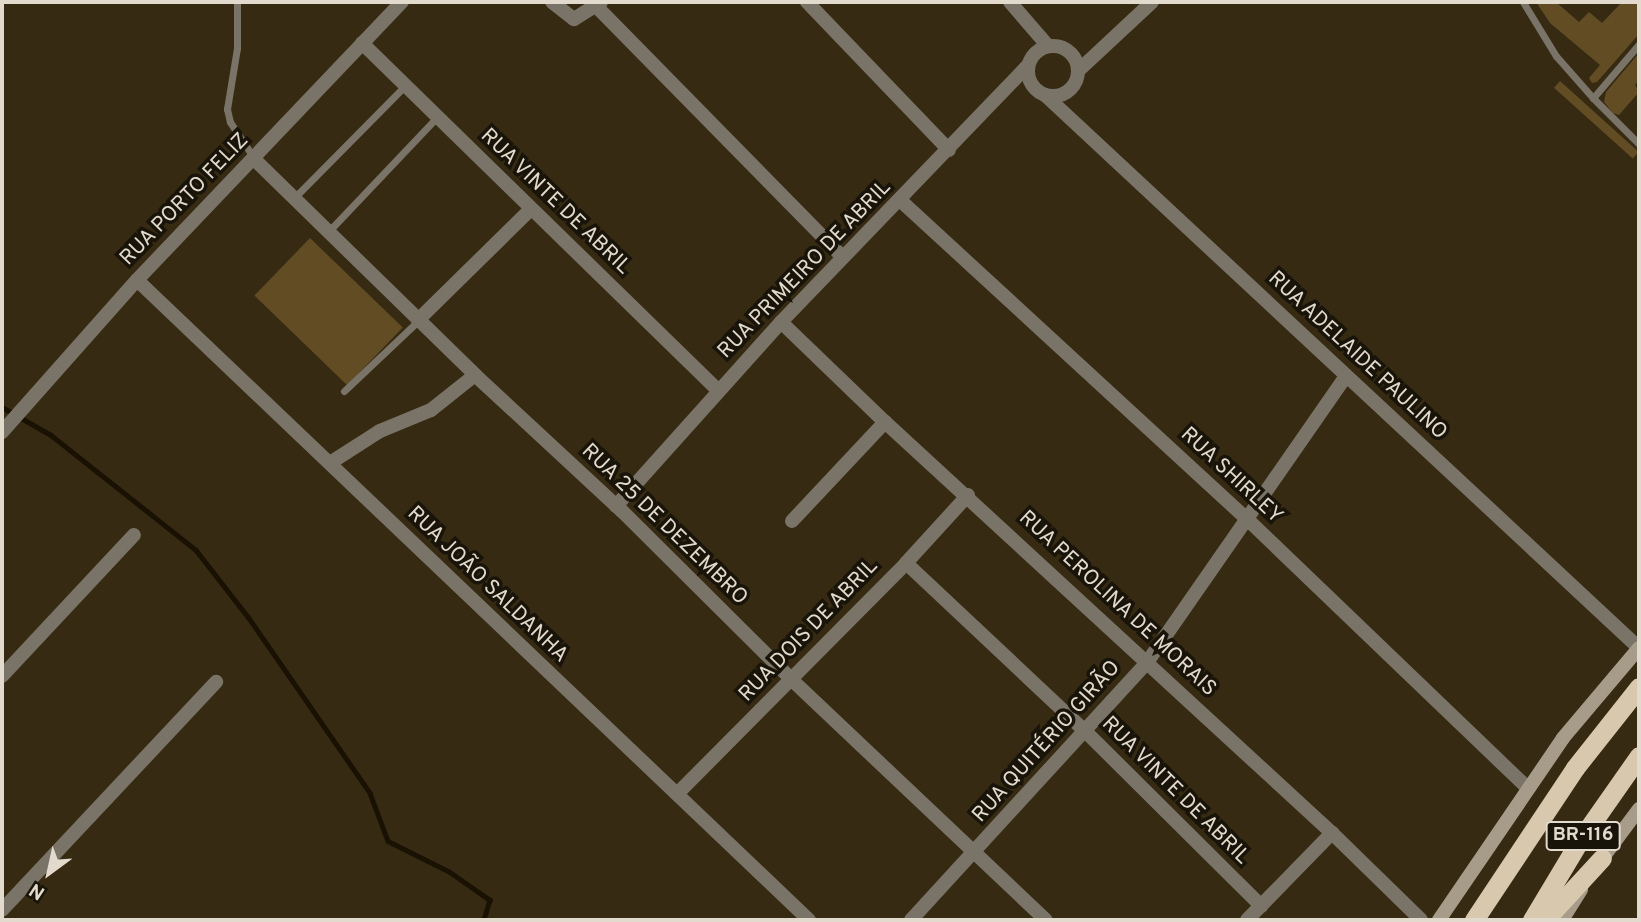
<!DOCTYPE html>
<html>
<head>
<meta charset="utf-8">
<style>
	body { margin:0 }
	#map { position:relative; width:1641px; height:922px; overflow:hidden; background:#372a12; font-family:Overpass,sans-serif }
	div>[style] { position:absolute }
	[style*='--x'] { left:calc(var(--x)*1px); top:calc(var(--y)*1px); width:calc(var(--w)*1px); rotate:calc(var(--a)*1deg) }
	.green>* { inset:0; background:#614c23; transform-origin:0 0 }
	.stream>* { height:4.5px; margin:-2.25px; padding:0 2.25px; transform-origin:2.25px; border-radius:2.25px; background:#191102 }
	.service>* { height:7px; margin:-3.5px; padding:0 3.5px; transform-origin:3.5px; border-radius:3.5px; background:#7a7468 }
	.minor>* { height:14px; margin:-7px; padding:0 7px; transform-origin:7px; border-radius:7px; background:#7a7468 }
	.minor>.ring { margin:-7px; padding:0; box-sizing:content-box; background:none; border:14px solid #7a7468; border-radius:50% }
	.secondary>* { height:14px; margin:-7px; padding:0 7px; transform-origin:7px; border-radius:7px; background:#a69c89 }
	.trunk>* { height:19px; margin:-9.5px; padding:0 9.5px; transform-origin:9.5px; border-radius:9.5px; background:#d8c9ae }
	span { translate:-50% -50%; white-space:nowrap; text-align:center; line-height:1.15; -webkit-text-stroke:7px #191409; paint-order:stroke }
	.shield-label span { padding:2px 5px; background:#191409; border:2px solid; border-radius:5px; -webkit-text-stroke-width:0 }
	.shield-label { font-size:19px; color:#e2dacc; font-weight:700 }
	.street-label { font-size:21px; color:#e2dacc }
	.frame { position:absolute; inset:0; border:4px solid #e2dacc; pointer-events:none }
	.north { position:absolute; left:14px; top:838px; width:70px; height:70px; -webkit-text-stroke:5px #191409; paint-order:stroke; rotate:213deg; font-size:19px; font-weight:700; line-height:28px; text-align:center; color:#e2dacc }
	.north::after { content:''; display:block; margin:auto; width:24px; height:32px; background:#e2dacc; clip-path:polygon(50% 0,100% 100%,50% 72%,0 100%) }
</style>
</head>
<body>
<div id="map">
	<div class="green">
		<i style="clip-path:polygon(1536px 2px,1556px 2px,1579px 22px,1589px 12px,1602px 23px,1622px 2px,1639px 2px,1639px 34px,1597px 82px,1592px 83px,1589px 78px,1600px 65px,1550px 23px)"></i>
		<i style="clip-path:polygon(1639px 53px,1639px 80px,1635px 85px,1639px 92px,1619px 115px,1613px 113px,1604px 102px,1606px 92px)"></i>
		<i style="left:1560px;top:81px;width:106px;height:9px;rotate:42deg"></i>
		<i style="left:310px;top:238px;width:129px;height:80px;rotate:44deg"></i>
	</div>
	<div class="stream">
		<i style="--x:2;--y:407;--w:56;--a:29.7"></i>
		<i style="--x:51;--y:435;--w:185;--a:38.4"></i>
		<i style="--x:196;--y:550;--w:86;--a:52.1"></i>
		<i style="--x:249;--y:618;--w:213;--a:55.3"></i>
		<i style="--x:370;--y:793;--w:51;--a:69.4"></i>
		<i style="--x:388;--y:841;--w:69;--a:26.6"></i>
		<i style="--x:450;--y:872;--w:49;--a:35"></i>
		<i style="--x:490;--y:900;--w:21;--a:107"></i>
	</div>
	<div class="service">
		<i style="--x:237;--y:2;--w:46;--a:90"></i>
		<i style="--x:237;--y:48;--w:62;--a:99.3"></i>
		<i style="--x:227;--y:109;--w:13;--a:77"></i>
		<i style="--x:230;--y:122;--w:43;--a:56.3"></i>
		<i style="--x:1523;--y:2;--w:63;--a:58.6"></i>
		<i style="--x:1556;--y:56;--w:56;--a:48.6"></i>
		<i style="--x:1639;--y:44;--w:71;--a:130.4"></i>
		<i style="--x:1593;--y:98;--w:65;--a:45"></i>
		<i style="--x:293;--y:199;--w:161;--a:-45.3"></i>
		<i style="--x:328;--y:232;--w:158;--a:-46.5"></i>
		<i style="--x:344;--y:391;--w:102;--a:-43.4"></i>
	</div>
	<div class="minor">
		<i style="--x:552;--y:2;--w:28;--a:38"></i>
		<i style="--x:574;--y:19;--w:32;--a:-32"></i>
		<i style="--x:807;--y:2;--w:205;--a:46.2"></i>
		<i style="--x:1010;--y:2;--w:58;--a:49.2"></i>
		<i style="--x:596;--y:6;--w:352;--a:45.5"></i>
		<i style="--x:362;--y:43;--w:497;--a:44.3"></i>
		<i class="ring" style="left:1028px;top:46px;width:36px;height:36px"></i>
		<i style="--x:1078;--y:71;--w:101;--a:-43"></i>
		<i style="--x:1045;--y:95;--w:812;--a:42.95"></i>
		<i style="--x:254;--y:159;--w:309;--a:44.3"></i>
		<i style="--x:475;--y:375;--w:200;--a:42.8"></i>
		<i style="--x:622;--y:511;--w:240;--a:44.8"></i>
		<i style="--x:792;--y:680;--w:349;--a:43.4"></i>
		<i style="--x:901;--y:201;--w:467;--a:42.6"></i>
		<i style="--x:1245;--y:517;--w:392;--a:43.8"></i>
		<i style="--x:137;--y:280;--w:928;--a:43.6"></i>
		<i style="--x:418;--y:320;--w:158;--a:-44.5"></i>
		<i style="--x:781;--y:322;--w:144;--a:43.9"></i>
		<i style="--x:885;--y:422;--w:607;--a:42.6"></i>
		<i style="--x:1332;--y:833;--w:124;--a:44.3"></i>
		<i style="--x:2;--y:432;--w:203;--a:-48.4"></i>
		<i style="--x:137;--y:280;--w:384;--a:-46.4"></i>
		<i style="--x:330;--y:463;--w:59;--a:-32.6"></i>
		<i style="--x:380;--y:431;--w:55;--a:-22.4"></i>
		<i style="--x:431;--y:410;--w:56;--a:-38.5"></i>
		<i style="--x:616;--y:506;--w:247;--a:-48.1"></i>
		<i style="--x:781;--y:322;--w:355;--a:-46.1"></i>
		<i style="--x:792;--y:521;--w:136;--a:-46.8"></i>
		<i style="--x:906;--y:563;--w:247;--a:43.2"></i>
		<i style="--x:1086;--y:732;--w:247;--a:44.8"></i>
		<i style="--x:2;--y:676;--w:193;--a:-46.9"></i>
		<i style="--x:677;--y:794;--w:325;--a:-45.2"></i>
		<i style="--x:906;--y:563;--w:92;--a:-47.6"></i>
		<i style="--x:2;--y:910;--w:313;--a:-46.8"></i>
		<i style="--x:911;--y:920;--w:351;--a:-47.5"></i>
		<i style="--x:1148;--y:661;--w:347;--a:-55.2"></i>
		<i style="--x:1247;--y:920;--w:122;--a:-45.7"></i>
	</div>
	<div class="secondary">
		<i style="--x:1598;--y:864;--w:69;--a:-53.3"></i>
		<i style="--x:1439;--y:920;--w:220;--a:-55.7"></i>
		<i style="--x:1563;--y:738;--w:118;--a:-49.8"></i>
		<i style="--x:1562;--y:920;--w:36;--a:-58"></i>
	</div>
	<div class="trunk">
		<i style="--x:1474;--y:920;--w:182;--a:-56.4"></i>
		<i style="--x:1575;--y:768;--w:103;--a:-51.7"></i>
		<i style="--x:1532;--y:920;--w:90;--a:-59.1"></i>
		<i style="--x:1578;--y:843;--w:106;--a:-55"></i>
		<i style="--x:1545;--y:920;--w:84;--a:-47.4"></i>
	</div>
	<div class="shield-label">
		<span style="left:1583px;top:836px">BR-116</span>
	</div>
	<div class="street-label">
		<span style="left:185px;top:200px;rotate:-46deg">RUA PORTO FELIZ</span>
		<span style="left:555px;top:202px;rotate:44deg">RUA VINTE DE ABRIL</span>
		<span style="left:805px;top:270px;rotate:-46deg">RUA PRIMEIRO DE ABRIL</span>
		<span style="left:1357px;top:356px;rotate:43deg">RUA ADELAIDE PAULINO</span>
		<span style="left:1231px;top:476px;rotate:43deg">RUA SHIRLEY</span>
		<span style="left:664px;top:525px;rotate:44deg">RUA 25 DE DEZEMBRO</span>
		<span style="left:487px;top:585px;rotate:44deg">RUA JOÃO SALDANHA</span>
		<span style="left:1117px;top:604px;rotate:43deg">RUA PEROLINA DE MORAIS</span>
		<span style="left:809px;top:631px;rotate:-46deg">RUA DOIS DE ABRIL</span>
		<span style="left:1047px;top:742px;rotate:-48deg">RUA QUITÉRIO GIRÃO</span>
		<span style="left:1175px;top:791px;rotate:45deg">RUA VINTE DE ABRIL</span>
	</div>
	<div class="frame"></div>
	<div class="north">N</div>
</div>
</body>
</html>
